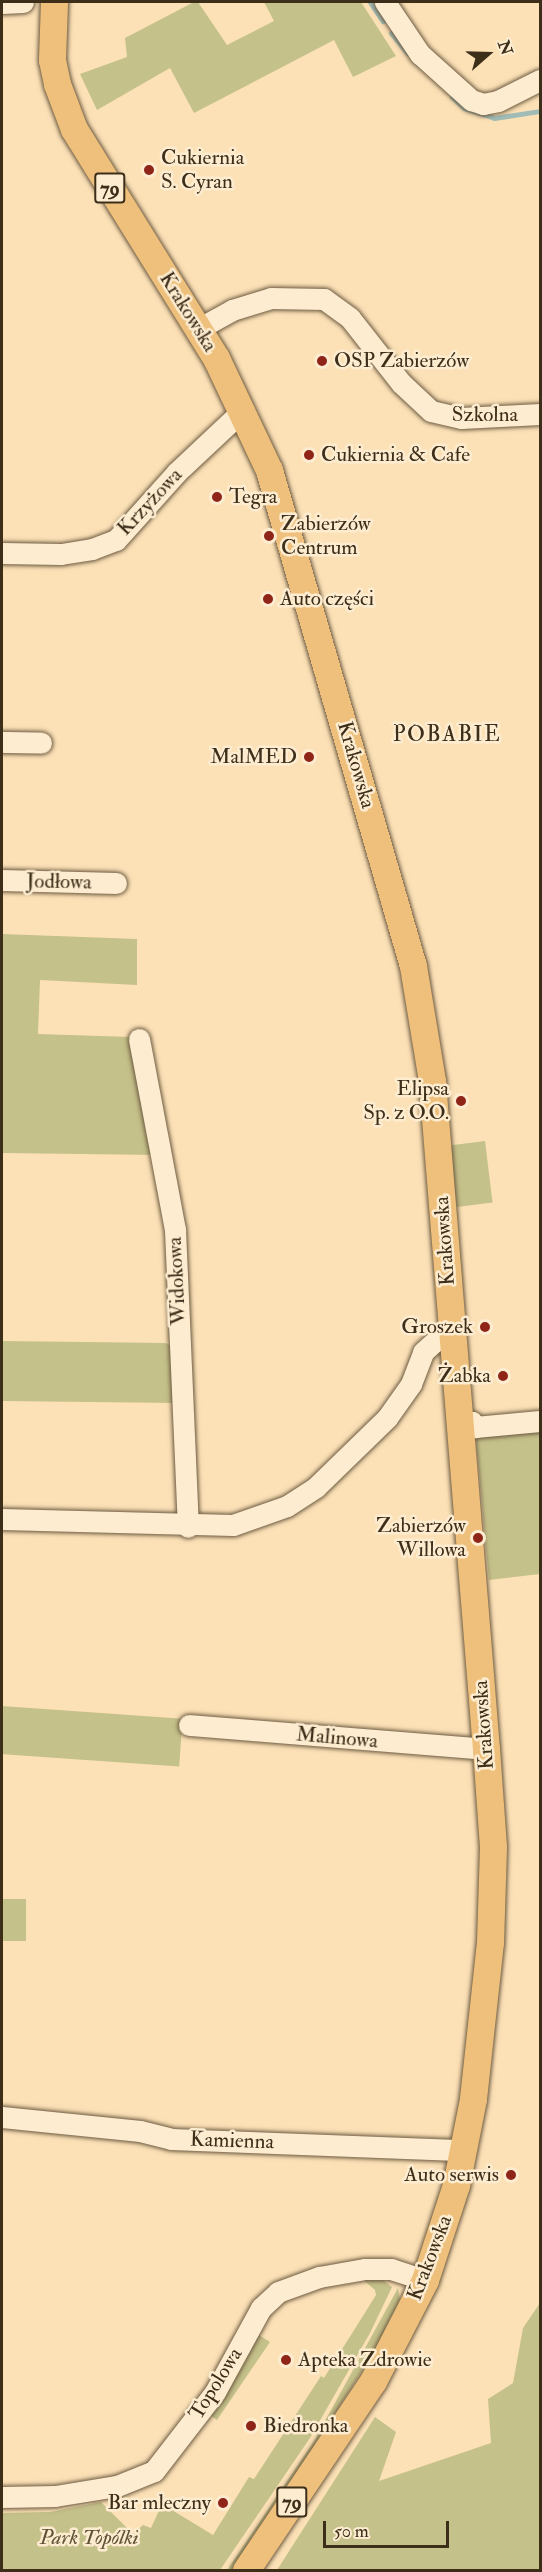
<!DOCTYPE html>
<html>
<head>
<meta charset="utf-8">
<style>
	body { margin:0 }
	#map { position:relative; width:542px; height:2572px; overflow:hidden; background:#fce1b7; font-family:"IM FELL Double Pica",serif }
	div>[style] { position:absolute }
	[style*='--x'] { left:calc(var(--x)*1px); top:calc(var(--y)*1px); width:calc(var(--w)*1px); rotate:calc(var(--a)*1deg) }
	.green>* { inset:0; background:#c5c18a; transform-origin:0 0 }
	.stream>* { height:5px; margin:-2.5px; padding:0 2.5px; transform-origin:2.5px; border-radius:2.5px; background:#a1bcb7 }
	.roads { filter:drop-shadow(0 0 2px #6d5b41) drop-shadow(0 0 2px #6d5b41) }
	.minor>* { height:21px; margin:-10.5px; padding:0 10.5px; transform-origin:10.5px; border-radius:10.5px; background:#fdecd0 }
	.major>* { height:27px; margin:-13.5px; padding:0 13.5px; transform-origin:13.5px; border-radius:13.5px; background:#eec07c }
	.dots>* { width:16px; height:16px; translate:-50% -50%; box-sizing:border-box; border:3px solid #fdecd0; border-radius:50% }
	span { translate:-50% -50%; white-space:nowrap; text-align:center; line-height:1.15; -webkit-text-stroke:5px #fdecd0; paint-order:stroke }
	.shield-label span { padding:2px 4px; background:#fdecd0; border:2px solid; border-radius:4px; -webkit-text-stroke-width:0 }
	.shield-label { font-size:20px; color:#3d2e1a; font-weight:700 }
	.poi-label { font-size:21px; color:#3d2e1a }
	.left { translate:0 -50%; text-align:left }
	.right { translate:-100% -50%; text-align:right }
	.street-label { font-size:21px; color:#3d2e1a }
	.park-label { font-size:21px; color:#5f5336; font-style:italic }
	.neighbourhood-label { font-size:22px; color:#3d2e1a; letter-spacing:1.5px }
	.frame { position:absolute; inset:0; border:3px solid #3d2e1a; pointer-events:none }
	.north { position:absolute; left:458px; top:24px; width:60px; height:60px; -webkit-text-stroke:4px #fdecd0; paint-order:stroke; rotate:70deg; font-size:16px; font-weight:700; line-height:24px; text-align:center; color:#3d2e1a }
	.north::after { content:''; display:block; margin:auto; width:21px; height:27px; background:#3d2e1a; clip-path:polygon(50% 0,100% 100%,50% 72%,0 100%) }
	.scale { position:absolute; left:323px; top:2521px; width:126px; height:27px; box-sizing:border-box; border:3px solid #3d2e1a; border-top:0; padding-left:8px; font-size:18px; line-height:21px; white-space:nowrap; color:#3d2e1a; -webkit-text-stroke:4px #fdecd0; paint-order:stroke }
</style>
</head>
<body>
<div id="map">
	<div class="green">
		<i style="clip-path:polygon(194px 2px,198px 2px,227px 45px,274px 21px,264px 2px,361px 2px,396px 56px,353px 77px,334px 40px,194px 113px,170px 68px,97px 110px,80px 74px,127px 57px,125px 38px)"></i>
		<i style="clip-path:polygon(2px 934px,137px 939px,137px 985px,40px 980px,38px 1034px,132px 1037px,157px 1155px,2px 1153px)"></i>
		<i style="left:485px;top:1141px;width:62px;height:36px;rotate:83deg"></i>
		<i style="clip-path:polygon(2px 1341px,166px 1343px,175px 1348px,177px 1403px,2px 1401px)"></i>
		<i style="clip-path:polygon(540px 1423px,540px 1574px,489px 1580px,475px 1427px)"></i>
		<i style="left:2px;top:1706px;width:181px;height:48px;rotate:4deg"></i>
		<i style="left:2px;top:1899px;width:24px;height:42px"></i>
		<i style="clip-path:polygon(386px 2278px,384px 2281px,392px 2287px,370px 2333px,310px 2438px,220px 2570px,2px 2570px,2px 2513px,50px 2512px,101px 2502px,133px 2534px,143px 2525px,151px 2528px,162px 2504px,213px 2535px,249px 2477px,254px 2479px,321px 2376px,324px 2378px,376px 2295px,375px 2290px,362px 2279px)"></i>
		<i style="clip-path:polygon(398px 2288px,400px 2300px,376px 2349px,235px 2570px,227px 2570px,314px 2441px)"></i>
		<i style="clip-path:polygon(540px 2303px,540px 2570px,277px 2570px,375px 2417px,396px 2432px,379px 2481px,491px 2443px,488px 2399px,513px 2383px,523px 2328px)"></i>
		<i style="clip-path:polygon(254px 2332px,270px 2342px,217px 2420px,210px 2415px)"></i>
	</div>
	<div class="stream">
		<i style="--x:370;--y:2;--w:23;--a:56"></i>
		<i style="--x:391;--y:33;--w:26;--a:51"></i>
		<i style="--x:452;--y:97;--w:16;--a:43"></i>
		<i style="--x:464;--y:108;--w:32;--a:18"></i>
		<i style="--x:494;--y:118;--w:47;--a:-8.7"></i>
	</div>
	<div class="roads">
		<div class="minor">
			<i style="--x:385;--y:2;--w:63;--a:56.1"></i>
			<i style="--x:420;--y:54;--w:69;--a:42"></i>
			<i style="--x:471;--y:100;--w:13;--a:18"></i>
			<i style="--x:483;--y:104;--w:15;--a:-11"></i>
			<i style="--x:498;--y:101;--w:47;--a:-26.6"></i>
			<i style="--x:2;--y:3;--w:21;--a:-3"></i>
			<i style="--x:198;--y:329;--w:39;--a:-29"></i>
			<i style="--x:232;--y:310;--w:41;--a:-17.1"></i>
			<i style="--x:271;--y:298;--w:53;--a:1.1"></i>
			<i style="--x:324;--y:299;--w:32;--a:36"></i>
			<i style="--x:350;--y:318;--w:83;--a:51.9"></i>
			<i style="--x:401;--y:383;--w:41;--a:43"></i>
			<i style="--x:431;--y:411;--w:31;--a:13"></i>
			<i style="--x:461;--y:418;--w:79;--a:-2.9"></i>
			<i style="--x:2;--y:553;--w:59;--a:1"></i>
			<i style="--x:61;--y:554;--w:31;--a:-9"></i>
			<i style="--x:92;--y:549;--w:26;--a:-21"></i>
			<i style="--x:116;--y:540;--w:91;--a:-48.1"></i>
			<i style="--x:177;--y:472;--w:91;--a:-43.2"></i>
			<i style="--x:2;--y:742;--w:39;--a:1"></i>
			<i style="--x:2;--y:880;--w:114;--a:1.5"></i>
			<i style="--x:139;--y:1039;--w:194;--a:79.3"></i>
			<i style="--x:175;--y:1230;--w:297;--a:87.5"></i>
			<i style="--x:460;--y:1423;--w:12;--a:-5"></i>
			<i style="--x:472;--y:1422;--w:6;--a:59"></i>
			<i style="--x:475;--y:1427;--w:65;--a:-5.3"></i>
			<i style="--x:2;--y:1519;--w:231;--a:1.5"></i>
			<i style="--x:233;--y:1525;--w:57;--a:-19.4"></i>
			<i style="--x:287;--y:1506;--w:35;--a:-33"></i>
			<i style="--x:316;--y:1487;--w:99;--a:-44.2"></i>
			<i style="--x:387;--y:1418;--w:42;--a:-54.8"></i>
			<i style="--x:411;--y:1384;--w:34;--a:-69"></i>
			<i style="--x:423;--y:1352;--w:25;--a:-42"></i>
			<i style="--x:442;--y:1335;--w:11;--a:-5"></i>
			<i style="--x:189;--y:1725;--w:298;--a:4.6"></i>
			<i style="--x:2;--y:2117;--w:139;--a:5.8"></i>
			<i style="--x:140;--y:2131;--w:32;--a:14"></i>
			<i style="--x:171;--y:2139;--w:293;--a:2.2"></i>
			<i style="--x:2;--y:2497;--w:53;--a:-1.1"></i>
			<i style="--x:55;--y:2496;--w:63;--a:-9.2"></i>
			<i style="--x:117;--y:2486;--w:40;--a:-22"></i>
			<i style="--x:154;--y:2471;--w:100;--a:-52.3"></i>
			<i style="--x:215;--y:2392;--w:96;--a:-61.3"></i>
			<i style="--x:261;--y:2308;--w:23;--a:-43"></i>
			<i style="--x:278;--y:2292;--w:44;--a:-20.1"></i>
			<i style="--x:319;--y:2277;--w:47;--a:-9.9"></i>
			<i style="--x:365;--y:2269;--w:26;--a:0"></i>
			<i style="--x:391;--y:2269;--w:36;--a:18"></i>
		</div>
		<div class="major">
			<i style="--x:54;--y:2;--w:58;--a:92"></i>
			<i style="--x:52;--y:60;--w:25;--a:78"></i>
			<i style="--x:57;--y:84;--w:48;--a:69.3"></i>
			<i style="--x:74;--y:129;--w:269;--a:58.2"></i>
			<i style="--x:216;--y:358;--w:124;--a:64.7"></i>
			<i style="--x:269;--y:470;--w:516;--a:73.81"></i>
			<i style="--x:413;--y:966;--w:117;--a:80.6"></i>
			<i style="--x:432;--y:1081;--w:670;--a:85.38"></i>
			<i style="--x:486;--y:1749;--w:98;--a:85.9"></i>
			<i style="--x:493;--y:1847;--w:95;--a:91.8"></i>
			<i style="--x:490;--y:1942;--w:158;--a:96.2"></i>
			<i style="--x:473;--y:2099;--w:88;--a:101.2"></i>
			<i style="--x:456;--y:2185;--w:100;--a:108.1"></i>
			<i style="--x:425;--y:2280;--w:114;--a:117.2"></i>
			<i style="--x:373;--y:2381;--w:228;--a:123.9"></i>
		</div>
	</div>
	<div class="dots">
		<i style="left:149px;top:170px;background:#8f2418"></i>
		<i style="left:322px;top:361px;background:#8f2418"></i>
		<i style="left:309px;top:455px;background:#8f2418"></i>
		<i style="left:217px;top:497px;background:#8f2418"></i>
		<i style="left:269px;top:536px;background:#8f2418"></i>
		<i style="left:268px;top:599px;background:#8f2418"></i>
		<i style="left:309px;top:757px;background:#8f2418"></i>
		<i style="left:461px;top:1101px;background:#8f2418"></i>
		<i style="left:485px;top:1327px;background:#8f2418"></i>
		<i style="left:503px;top:1376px;background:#8f2418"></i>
		<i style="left:478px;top:1538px;background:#8f2418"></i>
		<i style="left:511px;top:2175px;background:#8f2418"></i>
		<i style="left:286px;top:2360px;background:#8f2418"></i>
		<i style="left:251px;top:2426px;background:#8f2418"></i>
		<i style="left:223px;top:2503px;background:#8f2418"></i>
	</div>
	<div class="shield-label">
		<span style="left:110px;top:188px">79</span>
		<span style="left:292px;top:2502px">79</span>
	</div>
	<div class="poi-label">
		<span class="left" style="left:161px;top:170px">Cukiernia<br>S. Cyran</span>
		<span class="left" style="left:334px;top:361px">OSP Zabierzów</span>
		<span class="left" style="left:321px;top:455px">Cukiernia &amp; Cafe</span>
		<span class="left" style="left:229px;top:497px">Tegra</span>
		<span class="left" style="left:281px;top:536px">Zabierzów<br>Centrum</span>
		<span class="left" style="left:280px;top:599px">Auto części</span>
		<span class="right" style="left:297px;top:757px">MalMED</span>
		<span class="right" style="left:449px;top:1101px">Elipsa<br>Sp. z O.O.</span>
		<span class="right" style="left:473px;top:1327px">Groszek</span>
		<span class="right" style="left:491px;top:1376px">Żabka</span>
		<span class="right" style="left:466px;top:1538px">Zabierzów<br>Willowa</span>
		<span class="right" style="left:499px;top:2175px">Auto serwis</span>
		<span class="left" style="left:298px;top:2360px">Apteka Zdrowie</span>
		<span class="left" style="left:263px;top:2426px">Biedronka</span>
		<span class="right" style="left:211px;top:2503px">Bar mleczny</span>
	</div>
	<div class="street-label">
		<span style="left:188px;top:312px;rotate:58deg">Krakowska</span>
		<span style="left:485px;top:415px">Szkolna</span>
		<span style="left:150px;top:502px;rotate:-47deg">Krzyżowa</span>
		<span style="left:356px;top:765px;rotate:74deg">Krakowska</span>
		<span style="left:59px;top:882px;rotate:1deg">Jodłowa</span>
		<span style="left:445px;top:1241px;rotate:-94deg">Krakowska</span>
		<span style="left:177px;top:1281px;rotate:-93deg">Widokowa</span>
		<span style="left:484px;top:1725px;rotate:-94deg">Krakowska</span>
		<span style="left:337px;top:1738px;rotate:5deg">Malinowa</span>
		<span style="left:232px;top:2141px;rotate:2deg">Kamienna</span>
		<span style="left:430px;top:2258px;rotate:-69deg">Krakowska</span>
		<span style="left:216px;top:2384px;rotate:-58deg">Topolowa</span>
	</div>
	<div class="park-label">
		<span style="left:89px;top:2538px">Park Topólki</span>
	</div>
	<div class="neighbourhood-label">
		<span style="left:447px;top:735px">POBABIE</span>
	</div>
	<div class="frame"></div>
	<div class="north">N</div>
	<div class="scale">50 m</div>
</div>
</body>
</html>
